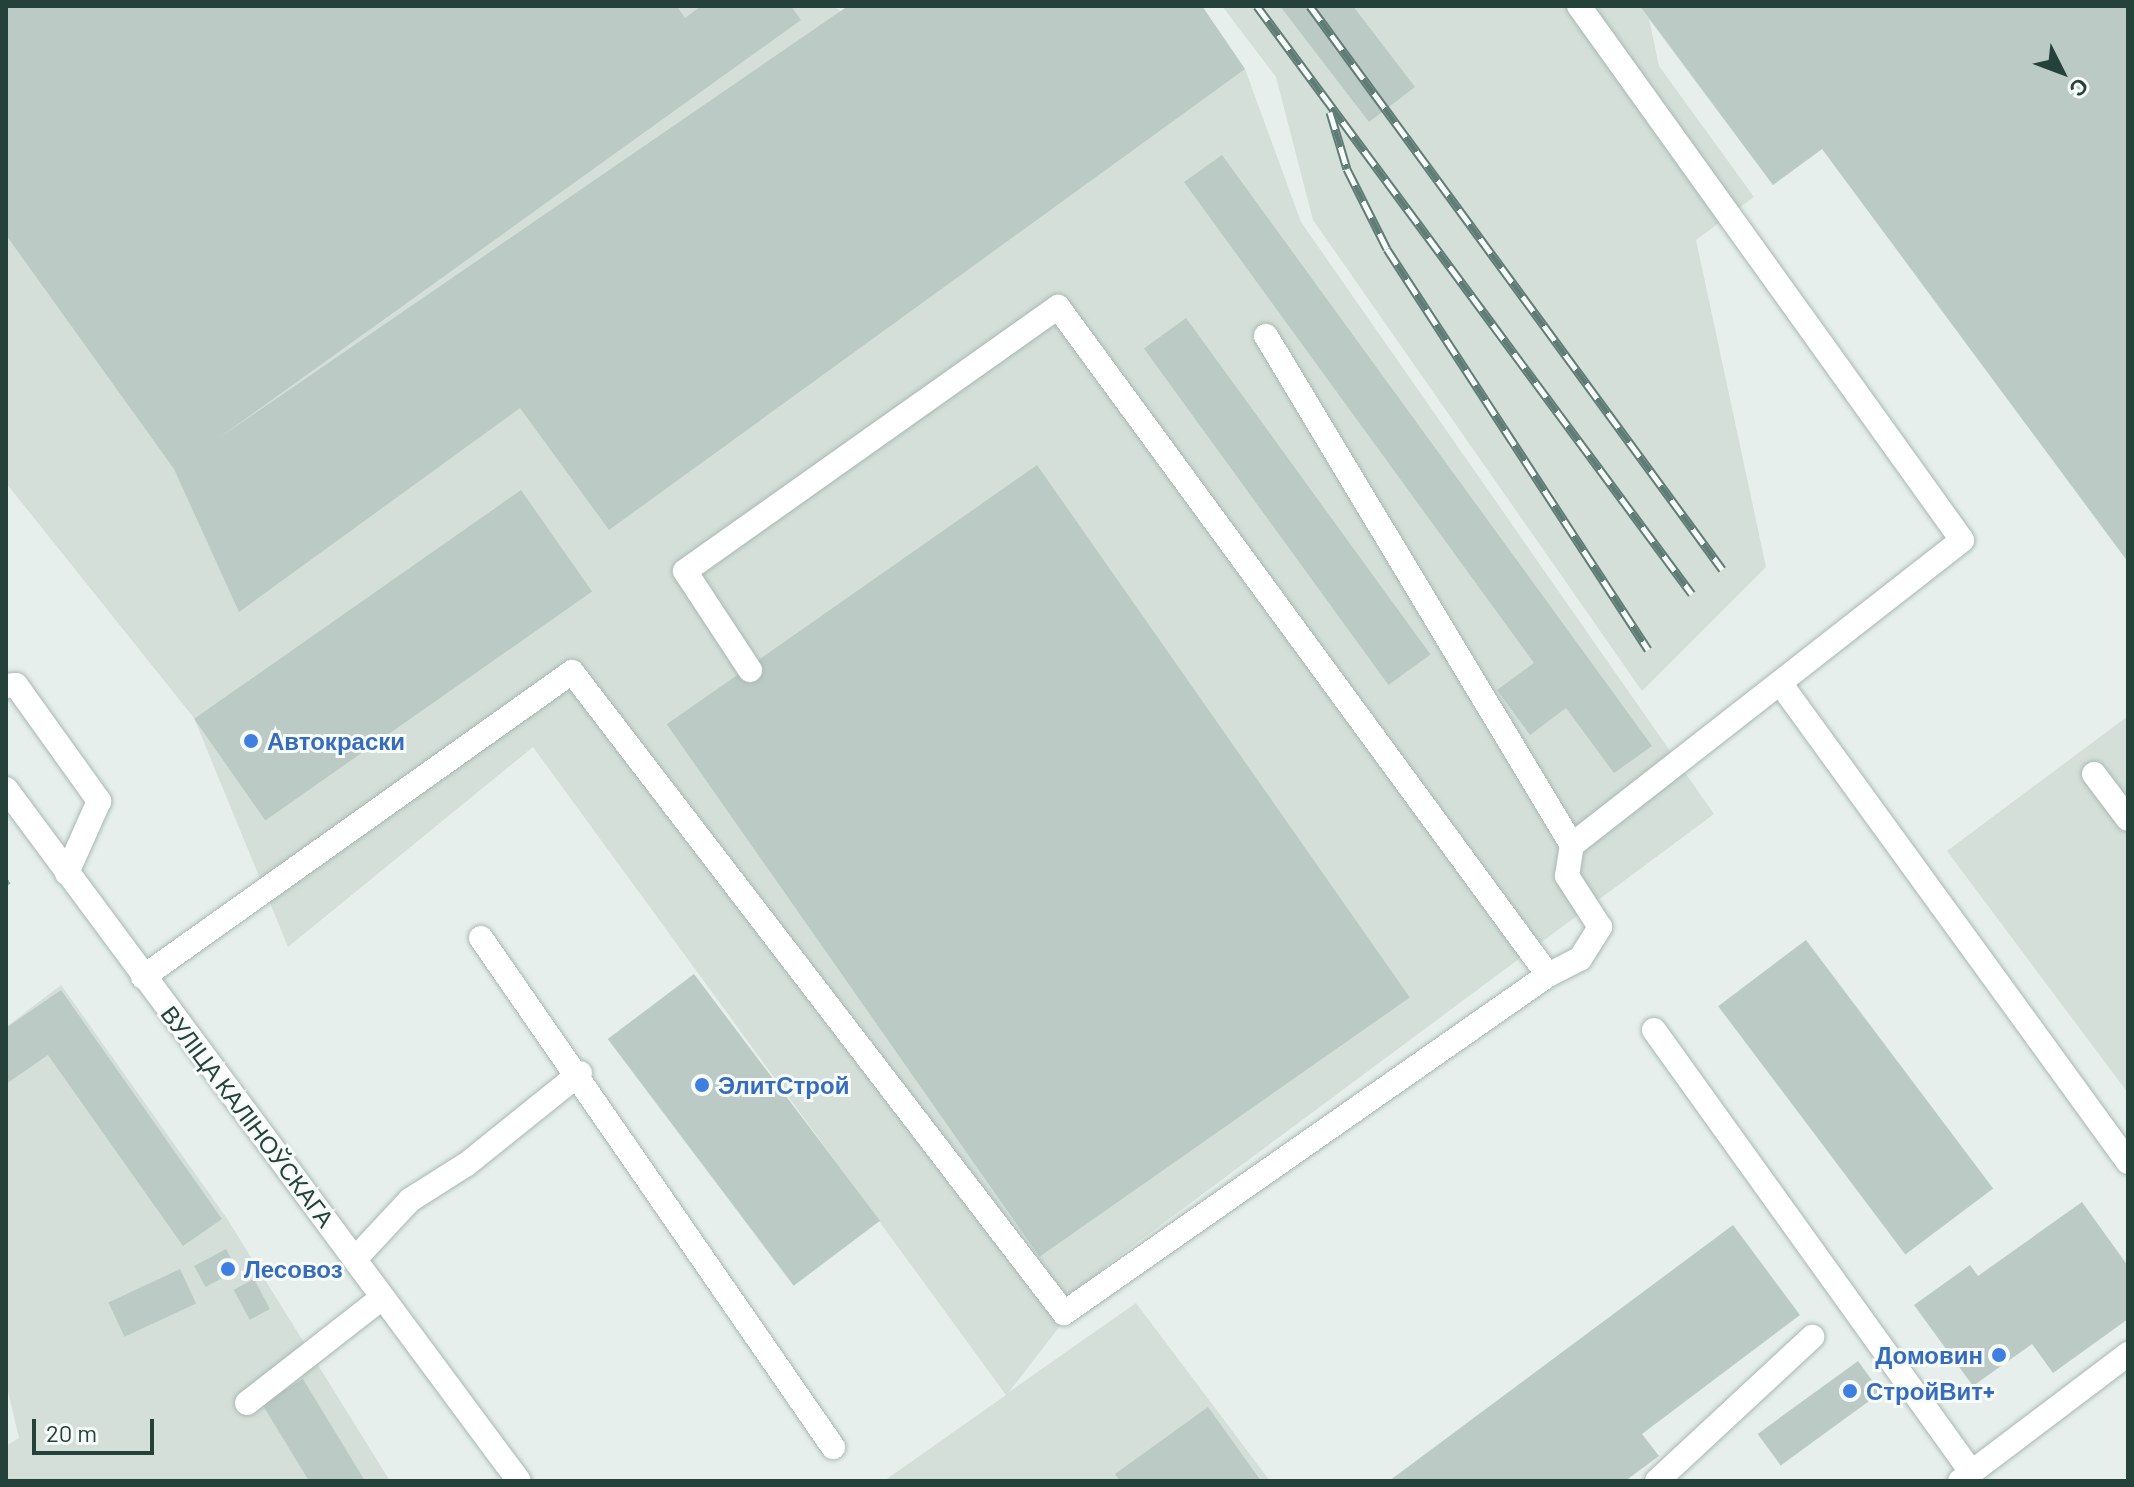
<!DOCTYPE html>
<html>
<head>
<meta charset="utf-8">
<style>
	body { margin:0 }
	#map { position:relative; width:2134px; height:1487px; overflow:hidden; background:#e6efeb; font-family:Barlow,sans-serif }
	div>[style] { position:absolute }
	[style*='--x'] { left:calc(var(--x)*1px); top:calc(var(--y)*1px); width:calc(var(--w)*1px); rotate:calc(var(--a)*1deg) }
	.built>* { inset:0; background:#d4dfda }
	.building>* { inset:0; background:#bbcac4; transform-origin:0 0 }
	.path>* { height:5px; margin-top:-2.5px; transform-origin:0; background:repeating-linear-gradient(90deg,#86b3a5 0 4px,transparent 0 10px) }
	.roads { filter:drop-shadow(0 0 2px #a8b8b2) drop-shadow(0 0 2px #a8b8b2) }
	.lane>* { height:24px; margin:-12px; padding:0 12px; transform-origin:12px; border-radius:12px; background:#fff }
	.secondary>* { height:24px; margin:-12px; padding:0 12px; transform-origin:12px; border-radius:12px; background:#fff }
	.rail>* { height:9px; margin-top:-4.5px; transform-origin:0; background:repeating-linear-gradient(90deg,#f7fbf9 0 18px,#5f7d75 0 36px); box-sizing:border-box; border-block:2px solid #5f7d75 }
	.dots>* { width:22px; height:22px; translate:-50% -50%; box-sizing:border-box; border:4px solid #f7fbf9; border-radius:50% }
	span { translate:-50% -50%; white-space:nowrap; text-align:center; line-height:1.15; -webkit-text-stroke:6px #f7fbf9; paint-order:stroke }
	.shop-label { font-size:24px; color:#366cbe; font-weight:700 }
	.left { translate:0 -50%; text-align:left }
	.right { translate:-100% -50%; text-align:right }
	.street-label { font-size:24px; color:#24423a }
	.frame { position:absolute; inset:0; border:8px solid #24423a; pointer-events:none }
	.north { position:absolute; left:2022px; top:32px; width:80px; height:80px; -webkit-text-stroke:6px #f7fbf9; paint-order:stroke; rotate:132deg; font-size:22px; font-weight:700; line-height:32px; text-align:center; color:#24423a }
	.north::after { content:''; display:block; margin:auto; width:28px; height:36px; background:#24423a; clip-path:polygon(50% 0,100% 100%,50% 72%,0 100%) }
	.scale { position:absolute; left:32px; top:1419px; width:122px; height:36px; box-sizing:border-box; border:4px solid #24423a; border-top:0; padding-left:10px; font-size:24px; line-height:28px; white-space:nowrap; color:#24423a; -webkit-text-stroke:6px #f7fbf9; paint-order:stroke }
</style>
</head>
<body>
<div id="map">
	<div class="built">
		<i style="clip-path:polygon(6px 6px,832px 6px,841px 11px,848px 6px,1202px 6px,1245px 69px,1301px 222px,1714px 814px,1107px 1265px,1009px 1392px,1136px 1303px,1270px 1481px,884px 1481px,1006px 1395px,533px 747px,288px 947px,194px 718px,6px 483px)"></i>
		<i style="clip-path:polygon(1222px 6px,2128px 6px,1822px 149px,1773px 185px,1649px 19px,1659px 66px,1754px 197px,1696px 240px,1766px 567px,1642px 691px,1313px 220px,1276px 77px)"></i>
		<i style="clip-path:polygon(2128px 716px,2128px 1093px,1947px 851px)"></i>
		<i style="clip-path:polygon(61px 985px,226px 1217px,390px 1481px,6px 1481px,6px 1446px,19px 1438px,6px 1383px,6px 1027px)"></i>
	</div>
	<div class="building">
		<i style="clip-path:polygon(6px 6px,677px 6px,685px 18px,701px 6px,791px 6px,801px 20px,216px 440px,848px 6px,1202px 6px,1245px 69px,609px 530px,520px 408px,239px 612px,174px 469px,6px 235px)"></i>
		<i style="clip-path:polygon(1280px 6px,1353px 6px,1415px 87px,1369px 122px)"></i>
		<i style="clip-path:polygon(1640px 6px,2128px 6px,2128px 562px,1822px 149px,1773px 185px)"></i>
		<i style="clip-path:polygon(1222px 155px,1652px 746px,1614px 773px,1566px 708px,1530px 735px,1497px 690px,1534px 663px,1184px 182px)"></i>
		<i style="left:1186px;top:318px;width:416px;height:52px;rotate:54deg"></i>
		<i style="left:1037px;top:465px;width:650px;height:452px;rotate:55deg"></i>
		<i style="left:521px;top:490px;width:124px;height:399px;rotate:55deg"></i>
		<i style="left:1806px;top:940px;width:311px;height:110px;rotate:53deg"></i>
		<i style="left:694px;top:974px;width:309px;height:108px;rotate:53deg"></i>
		<i style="clip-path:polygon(61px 990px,222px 1219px,183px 1246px,48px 1055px,6px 1084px,6px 1028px)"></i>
		<i style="clip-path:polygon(2082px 1202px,2128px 1266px,2128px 1319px,2053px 1373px,2032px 1344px,1973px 1386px,1914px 1305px,1970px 1265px,1978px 1276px)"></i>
		<i style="clip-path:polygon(1733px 1225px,1800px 1315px,1642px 1434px,1659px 1456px,1625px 1481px,1389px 1481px)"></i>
		<i style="left:226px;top:1249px;width:24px;height:36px;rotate:62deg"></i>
		<i style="left:180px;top:1269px;width:38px;height:79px;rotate:65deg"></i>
		<i style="left:254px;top:1279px;width:34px;height:23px;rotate:62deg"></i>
		<i style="left:1858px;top:1361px;width:39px;height:124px;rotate:54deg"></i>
		<i style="clip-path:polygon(303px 1379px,365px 1481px,309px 1481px,262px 1404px)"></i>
		<i style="clip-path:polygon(1208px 1407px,1261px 1481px,1120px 1481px,1115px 1474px)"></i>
	</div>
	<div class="path">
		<i style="--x:6;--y:883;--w:4;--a:-34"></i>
	</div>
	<div class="roads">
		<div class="lane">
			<i style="--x:1266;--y:336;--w:594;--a:58.99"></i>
			<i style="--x:1572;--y:845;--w:495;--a:-38"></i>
			<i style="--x:1962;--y:540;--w:657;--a:-125.65"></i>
			<i style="--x:750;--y:670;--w:118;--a:-123.3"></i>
			<i style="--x:685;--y:571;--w:457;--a:-35.3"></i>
			<i style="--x:1058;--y:307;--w:828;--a:53.74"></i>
			<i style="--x:1780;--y:683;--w:592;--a:54"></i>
			<i style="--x:6;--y:686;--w:10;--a:-6"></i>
			<i style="--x:16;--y:685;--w:143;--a:54.4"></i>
			<i style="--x:99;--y:801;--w:79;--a:114"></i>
			<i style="--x:2094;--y:774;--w:56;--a:52.9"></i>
			<i style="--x:481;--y:938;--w:619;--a:55.33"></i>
			<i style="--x:143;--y:977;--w:526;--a:-35.41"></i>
			<i style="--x:572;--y:672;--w:808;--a:52.49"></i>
			<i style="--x:1064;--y:1313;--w:590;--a:-34.93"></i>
			<i style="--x:1548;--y:975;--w:36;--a:-27"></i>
			<i style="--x:1580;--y:959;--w:38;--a:-58"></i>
			<i style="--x:1600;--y:927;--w:61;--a:-122.9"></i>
			<i style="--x:1567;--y:876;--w:31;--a:-81"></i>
			<i style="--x:1654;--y:1030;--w:545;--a:54.33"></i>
			<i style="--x:355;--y:1259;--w:81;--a:-47"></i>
			<i style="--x:410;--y:1200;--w:67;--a:-32.3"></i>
			<i style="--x:467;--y:1164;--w:145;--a:-38.8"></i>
			<i style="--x:247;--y:1403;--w:172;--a:-37.9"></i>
			<i style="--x:1657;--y:1481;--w:212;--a:-42.9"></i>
			<i style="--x:1960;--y:1481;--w:211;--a:-37.1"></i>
		</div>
		<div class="secondary">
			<i style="--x:6;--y:789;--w:861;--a:53.45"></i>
		</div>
	</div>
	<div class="rail">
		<i style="--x:1257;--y:6;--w:731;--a:53.51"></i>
		<i style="--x:1310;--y:6;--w:698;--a:53.8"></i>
		<i style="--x:1330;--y:112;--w:59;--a:73.4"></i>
		<i style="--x:1347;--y:169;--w:89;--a:63.4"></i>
		<i style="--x:1387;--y:249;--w:478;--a:56.9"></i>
	</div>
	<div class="dots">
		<i style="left:251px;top:741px;background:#3f7fe0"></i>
		<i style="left:702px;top:1085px;background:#3f7fe0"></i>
		<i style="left:228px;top:1269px;background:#3f7fe0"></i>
		<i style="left:1999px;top:1355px;background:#3f7fe0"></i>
		<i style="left:1850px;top:1391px;background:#3f7fe0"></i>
	</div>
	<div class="shop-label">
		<span class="left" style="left:267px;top:741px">Автокраски</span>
		<span class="left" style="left:718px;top:1085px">ЭлитСтрой</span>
		<span class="left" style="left:244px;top:1269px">Лесовоз</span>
		<span class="right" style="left:1983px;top:1355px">Домовин</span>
		<span class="left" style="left:1866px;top:1391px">СтройВит+</span>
	</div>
	<div class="street-label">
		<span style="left:248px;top:1116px;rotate:53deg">ВУЛІЦА КАЛІНОЎСКАГА</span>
	</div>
	<div class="frame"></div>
	<div class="north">С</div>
	<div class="scale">20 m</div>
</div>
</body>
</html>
